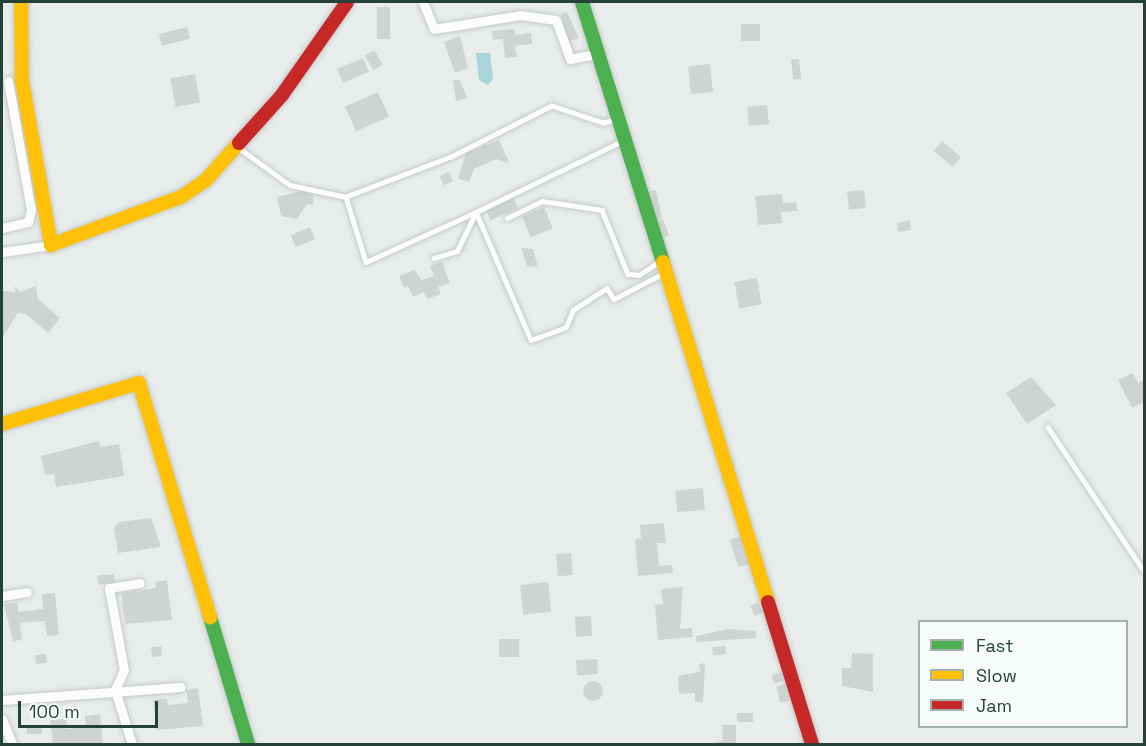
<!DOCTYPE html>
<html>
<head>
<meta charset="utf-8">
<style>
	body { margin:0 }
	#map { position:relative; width:1146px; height:746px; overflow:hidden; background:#e8edeb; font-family:"Space Grotesk",sans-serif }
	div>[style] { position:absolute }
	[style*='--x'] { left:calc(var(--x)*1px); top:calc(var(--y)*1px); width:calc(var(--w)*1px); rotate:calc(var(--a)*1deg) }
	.water>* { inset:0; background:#a9d4db }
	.building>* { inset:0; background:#cfd4d2; transform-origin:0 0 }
	.round { border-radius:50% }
	.roads { filter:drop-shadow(0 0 2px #c5cac8) drop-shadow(0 0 2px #c5cac8) }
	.lane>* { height:4.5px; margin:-2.25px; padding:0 2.25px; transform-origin:2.25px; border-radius:2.25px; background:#fcfcfc }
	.street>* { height:9px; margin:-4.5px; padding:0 4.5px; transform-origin:4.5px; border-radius:4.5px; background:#fcfcfc }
	.fast>* { height:14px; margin:-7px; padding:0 7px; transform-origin:7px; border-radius:7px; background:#4caf50 }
	.slow>* { height:14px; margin:-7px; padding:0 7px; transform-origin:7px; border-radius:7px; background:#ffc107 }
	.jam>* { height:14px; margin:-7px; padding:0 7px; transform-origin:7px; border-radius:7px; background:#c62828 }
	span { translate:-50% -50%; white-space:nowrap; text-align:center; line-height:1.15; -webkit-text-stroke:4.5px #f7fbf9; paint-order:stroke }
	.frame { position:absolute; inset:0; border:3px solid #24423a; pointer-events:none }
	.legend { position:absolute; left:918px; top:620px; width:210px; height:108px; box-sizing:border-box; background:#f7fbf9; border:2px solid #a3b1ad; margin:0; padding:8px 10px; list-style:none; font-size:18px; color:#24423a }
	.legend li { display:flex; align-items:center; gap:12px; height:30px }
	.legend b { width:30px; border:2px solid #a3b1ad }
	.scale { position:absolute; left:18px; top:701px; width:140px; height:27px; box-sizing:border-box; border:3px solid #24423a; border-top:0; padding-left:8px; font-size:18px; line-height:21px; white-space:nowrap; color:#24423a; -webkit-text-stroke:4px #f7fbf9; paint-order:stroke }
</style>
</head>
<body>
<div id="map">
	<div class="water">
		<i style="clip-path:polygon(476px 53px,490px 53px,493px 79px,488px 85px,479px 80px)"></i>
	</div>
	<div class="building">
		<i style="left:377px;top:7px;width:13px;height:32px"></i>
		<i style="clip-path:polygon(567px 12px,579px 38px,567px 42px,561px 14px)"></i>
		<i style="left:741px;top:24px;width:19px;height:17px"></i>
		<i style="left:187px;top:27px;width:12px;height:29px;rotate:76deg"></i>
		<i style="clip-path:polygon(514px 29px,515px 35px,531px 33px,532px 44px,515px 46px,517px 57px,505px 58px,503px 39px,493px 40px,492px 31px)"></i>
		<i style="clip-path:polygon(460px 36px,468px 68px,455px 73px,444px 42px)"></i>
		<i style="left:374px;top:50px;width:17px;height:11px;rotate:59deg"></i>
		<i style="left:363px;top:58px;width:15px;height:28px;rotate:67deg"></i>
		<i style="left:799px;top:59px;width:20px;height:8px;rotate:84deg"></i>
		<i style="left:710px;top:64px;width:28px;height:22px;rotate:84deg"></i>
		<i style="left:195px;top:74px;width:29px;height:25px;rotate:80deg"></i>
		<i style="clip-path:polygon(453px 80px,460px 80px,467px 98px,456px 101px)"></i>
		<i style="left:378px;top:92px;width:27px;height:36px;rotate:66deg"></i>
		<i style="left:767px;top:105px;width:19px;height:20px;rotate:84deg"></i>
		<i style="clip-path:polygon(499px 140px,509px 163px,496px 159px,474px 169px,469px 182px,458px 178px,466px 153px)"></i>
		<i style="left:942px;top:141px;width:25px;height:13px;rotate:40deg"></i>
		<i style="left:449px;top:172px;width:10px;height:10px;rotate:66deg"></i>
		<i style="clip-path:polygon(656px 190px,662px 218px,655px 220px,647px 192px)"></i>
		<i style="left:864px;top:190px;width:18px;height:17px;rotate:84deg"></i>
		<i style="clip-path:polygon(302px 191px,312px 193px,314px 204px,306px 205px,297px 219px,281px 216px,277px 197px)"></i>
		<i style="clip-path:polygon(782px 194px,783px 203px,796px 202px,797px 211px,781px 212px,782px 223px,758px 225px,755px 196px)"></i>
		<i style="left:513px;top:197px;width:12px;height:30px;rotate:66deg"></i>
		<i style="left:544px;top:207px;width:23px;height:24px;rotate:67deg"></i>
		<i style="clip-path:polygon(663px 219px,669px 236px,661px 238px,658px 221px)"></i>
		<i style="clip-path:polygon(910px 220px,911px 230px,898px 232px,897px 223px)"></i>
		<i style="left:310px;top:227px;width:13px;height:21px;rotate:67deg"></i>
		<i style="clip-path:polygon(521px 248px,533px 249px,538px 267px,527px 266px)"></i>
		<i style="clip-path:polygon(442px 262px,450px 283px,438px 287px,441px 294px,427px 299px,424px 292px,413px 297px,408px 286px,404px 288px,399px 276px,414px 270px,422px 280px,434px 276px,430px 266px)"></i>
		<i style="left:757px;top:278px;width:27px;height:23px;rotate:80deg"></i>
		<i style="clip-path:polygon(14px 286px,20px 292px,36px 286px,38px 299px,60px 318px,48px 333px,26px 314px,18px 313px,2px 338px,2px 291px,15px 292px)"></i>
		<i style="clip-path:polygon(1133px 373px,1138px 383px,1144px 380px,1144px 402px,1132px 408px,1118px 380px)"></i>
		<i style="clip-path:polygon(1031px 377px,1056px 405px,1027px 424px,1006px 393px)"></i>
		<i style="clip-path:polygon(99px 441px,100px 447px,119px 444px,124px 476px,56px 487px,54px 474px,45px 475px,41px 456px)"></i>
		<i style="left:703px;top:488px;width:22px;height:28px;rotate:85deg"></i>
		<i style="clip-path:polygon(151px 518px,161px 547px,118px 553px,114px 528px,119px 522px)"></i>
		<i style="clip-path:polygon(664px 523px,666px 543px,657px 543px,659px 566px,672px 565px,673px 573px,638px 576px,635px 539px,641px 538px,640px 525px)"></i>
		<i style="left:741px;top:536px;width:29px;height:12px;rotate:72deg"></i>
		<i style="left:571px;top:553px;width:22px;height:15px;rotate:85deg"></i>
		<i style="left:114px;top:574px;width:9px;height:17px;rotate:84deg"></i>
		<i style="clip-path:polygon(167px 580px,172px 620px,125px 624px,121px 593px,156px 588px,155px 582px)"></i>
		<i style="left:548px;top:582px;width:30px;height:28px;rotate:84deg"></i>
		<i style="clip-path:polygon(683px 587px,680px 629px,692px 628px,693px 637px,658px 640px,655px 605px,663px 604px,661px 589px)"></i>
		<i style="clip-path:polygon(55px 593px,59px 635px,47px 636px,45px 621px,20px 623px,22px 640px,13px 641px,4px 604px,17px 602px,18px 612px,43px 609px,42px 594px)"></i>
		<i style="left:758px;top:602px;width:11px;height:9px;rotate:63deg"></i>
		<i style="left:591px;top:616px;width:20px;height:16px;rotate:87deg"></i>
		<i style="clip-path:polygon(728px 629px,756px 631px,756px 638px,696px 642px,696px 636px)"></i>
		<i style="left:519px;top:639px;width:18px;height:20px;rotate:90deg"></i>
		<i style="left:161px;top:646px;width:10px;height:10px;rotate:84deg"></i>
		<i style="left:725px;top:646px;width:8px;height:13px;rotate:83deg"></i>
		<i style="clip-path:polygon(852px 653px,873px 654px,873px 692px,842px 686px,842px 668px,851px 668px)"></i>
		<i style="left:46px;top:654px;width:9px;height:11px;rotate:84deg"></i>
		<i style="left:597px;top:659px;width:15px;height:21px;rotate:86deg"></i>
		<i style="clip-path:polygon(705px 663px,703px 702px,695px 702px,695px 693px,679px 694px,678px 676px,700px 672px,699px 664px)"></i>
		<i style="left:781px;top:672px;width:9px;height:10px;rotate:72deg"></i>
		<i class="round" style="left:583px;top:681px;width:20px;height:20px"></i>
		<i style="left:786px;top:684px;width:17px;height:10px;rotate:77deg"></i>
		<i style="clip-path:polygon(198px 688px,203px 726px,157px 730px,153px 700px,167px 698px,168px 705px,188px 703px,186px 690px)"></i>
		<i style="left:753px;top:713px;width:9px;height:16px;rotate:90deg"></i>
		<i style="clip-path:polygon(100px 714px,103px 744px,53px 744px,50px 720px,66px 719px,67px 729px,86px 727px,85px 716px)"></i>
		<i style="clip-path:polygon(722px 725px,736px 725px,736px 743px,714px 744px,723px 740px)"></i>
		<i style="left:42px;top:728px;width:6px;height:15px;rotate:90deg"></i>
	</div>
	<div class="roads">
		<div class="lane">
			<i style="--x:616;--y:120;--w:13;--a:167"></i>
			<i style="--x:603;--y:123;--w:54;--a:-161.6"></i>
			<i style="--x:552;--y:106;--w:113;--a:153.2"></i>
			<i style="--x:451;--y:157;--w:112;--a:159.1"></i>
			<i style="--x:346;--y:197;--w:68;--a:72.9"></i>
			<i style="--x:366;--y:262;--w:121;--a:-24.4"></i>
			<i style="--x:476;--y:212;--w:139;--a:66.7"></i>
			<i style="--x:531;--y:340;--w:37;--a:-20"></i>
			<i style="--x:566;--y:327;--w:18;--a:-68"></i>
			<i style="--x:573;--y:310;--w:40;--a:-32.9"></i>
			<i style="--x:607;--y:288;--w:13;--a:58"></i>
			<i style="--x:614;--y:299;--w:56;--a:-27.5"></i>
			<i style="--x:239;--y:148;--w:63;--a:36"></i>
			<i style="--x:290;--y:185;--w:57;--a:12.1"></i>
			<i style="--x:507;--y:218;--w:39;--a:-26"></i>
			<i style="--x:542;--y:201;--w:61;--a:8.5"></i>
			<i style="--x:602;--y:210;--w:69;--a:67.9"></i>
			<i style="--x:628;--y:274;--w:11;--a:5"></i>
			<i style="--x:639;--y:275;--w:25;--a:-34"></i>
			<i style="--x:434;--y:258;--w:24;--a:-17"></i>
			<i style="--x:457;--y:251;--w:43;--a:-64"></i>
			<i style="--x:476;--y:212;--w:162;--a:-25.9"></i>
			<i style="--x:1048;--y:427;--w:173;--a:56.3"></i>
		</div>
		<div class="street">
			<i style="--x:423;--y:2;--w:29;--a:68"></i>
			<i style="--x:434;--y:29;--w:87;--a:-9.2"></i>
			<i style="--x:520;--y:15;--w:36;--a:8"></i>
			<i style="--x:556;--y:20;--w:41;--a:70.3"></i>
			<i style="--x:570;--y:59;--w:26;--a:-11"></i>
			<i style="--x:2;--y:228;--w:27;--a:-13"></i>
			<i style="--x:28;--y:222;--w:12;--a:-76"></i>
			<i style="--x:31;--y:210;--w:131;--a:-100.1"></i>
			<i style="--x:2;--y:252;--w:49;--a:-8.1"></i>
			<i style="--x:2;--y:596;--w:25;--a:-9"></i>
			<i style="--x:2;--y:700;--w:179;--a:-4.2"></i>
			<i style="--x:2;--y:719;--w:27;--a:68"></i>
			<i style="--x:132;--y:744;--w:57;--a:-107.5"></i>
			<i style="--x:115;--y:690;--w:22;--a:-66"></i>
			<i style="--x:124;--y:670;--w:83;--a:-100.4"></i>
			<i style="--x:109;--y:588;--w:31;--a:-9"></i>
		</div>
		<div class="fast">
			<i style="--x:582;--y:2;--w:272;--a:72.7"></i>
			<i style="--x:210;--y:617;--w:133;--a:73.3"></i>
		</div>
		<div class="slow">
			<i style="--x:21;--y:2;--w:78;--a:89.3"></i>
			<i style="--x:22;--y:80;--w:168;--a:80"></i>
			<i style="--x:51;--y:245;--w:139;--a:-20.3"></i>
			<i style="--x:181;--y:197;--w:30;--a:-34"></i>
			<i style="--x:206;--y:180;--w:50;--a:-48.3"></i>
			<i style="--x:663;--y:262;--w:356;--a:72.8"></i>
			<i style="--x:2;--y:424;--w:143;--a:-16.7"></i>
			<i style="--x:139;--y:383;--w:245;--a:73.1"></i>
		</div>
		<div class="jam">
			<i style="--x:239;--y:143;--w:64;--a:-48.1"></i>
			<i style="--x:282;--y:95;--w:113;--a:-55"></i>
			<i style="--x:768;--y:602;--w:149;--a:72.8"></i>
		</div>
	</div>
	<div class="frame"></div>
	<ul class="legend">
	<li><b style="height:8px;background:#4caf50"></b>Fast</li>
	<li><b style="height:8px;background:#ffc107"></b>Slow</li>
	<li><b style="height:8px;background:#c62828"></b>Jam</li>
	</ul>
	<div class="scale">100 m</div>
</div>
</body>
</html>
